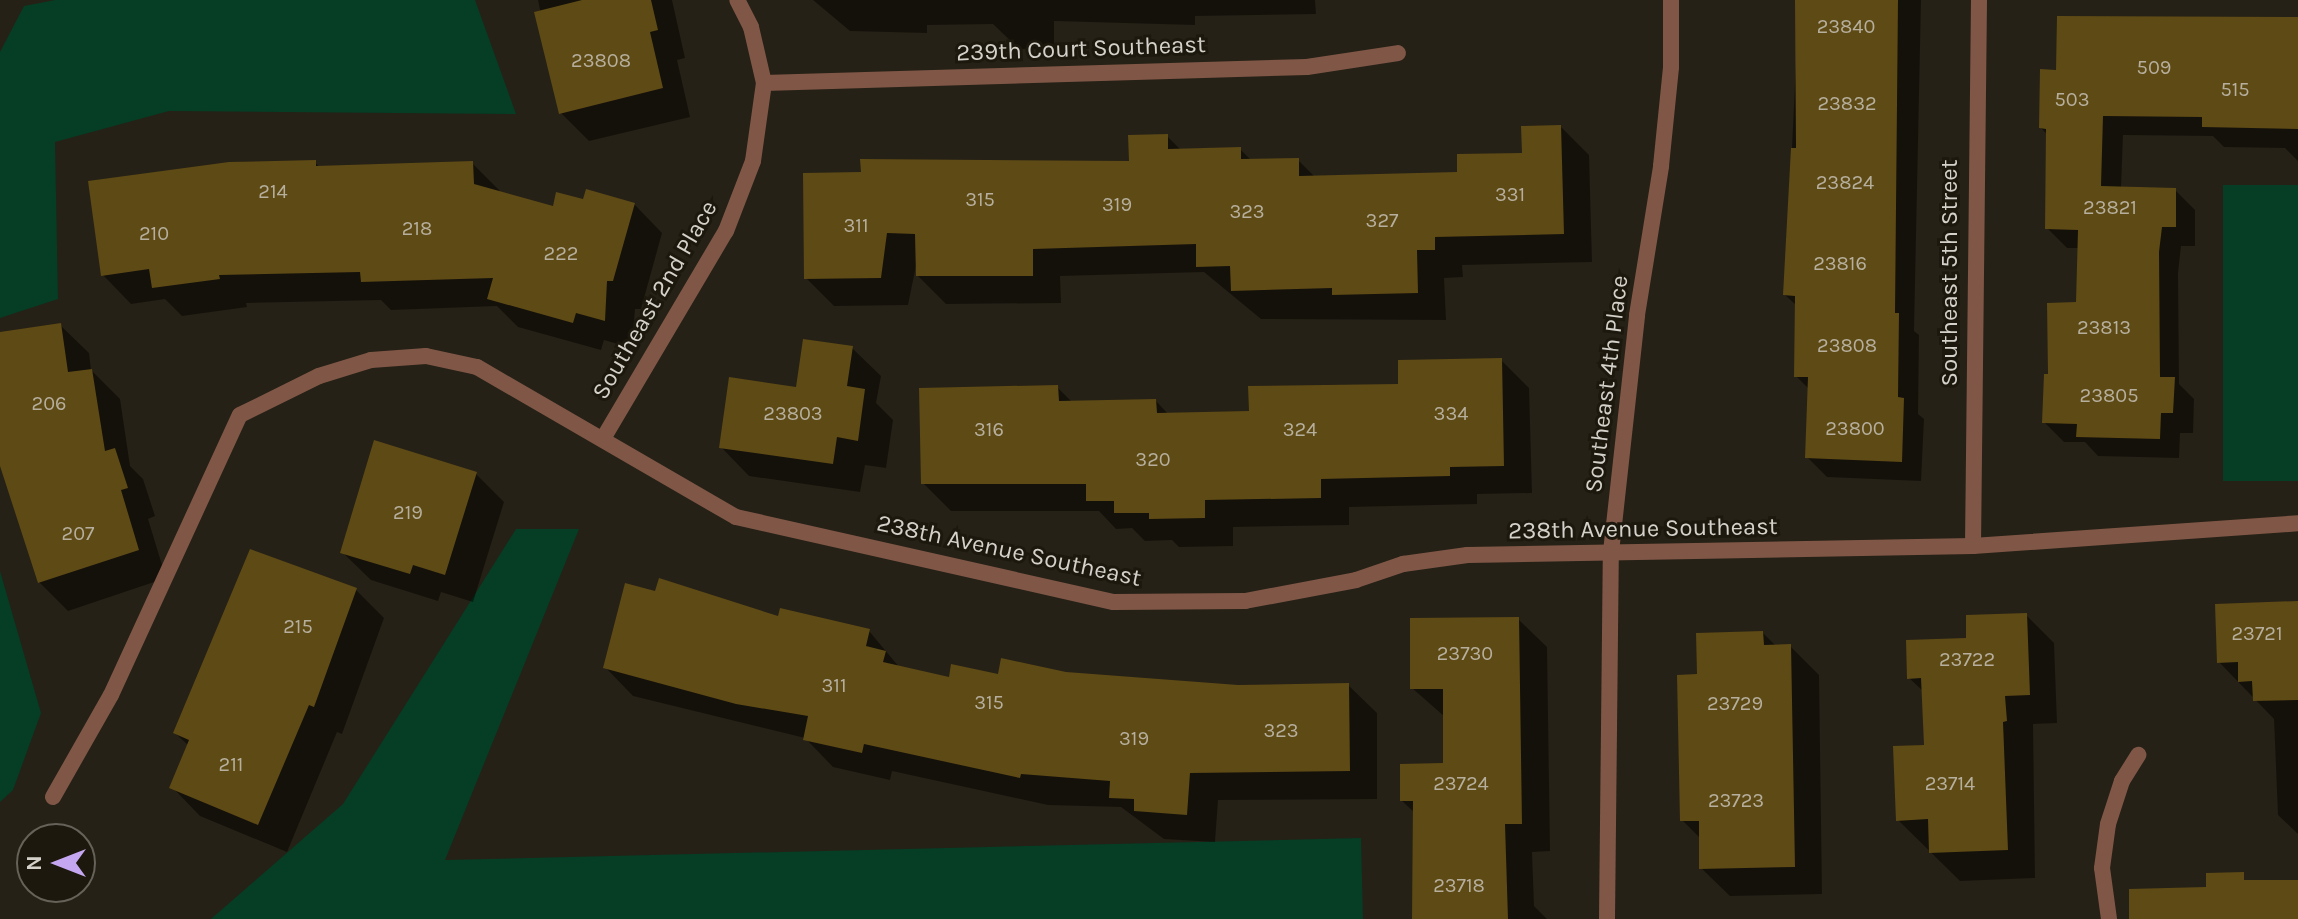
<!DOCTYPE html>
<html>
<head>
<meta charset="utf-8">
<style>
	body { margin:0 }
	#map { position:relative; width:2298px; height:919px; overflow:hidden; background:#262116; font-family:Karla,sans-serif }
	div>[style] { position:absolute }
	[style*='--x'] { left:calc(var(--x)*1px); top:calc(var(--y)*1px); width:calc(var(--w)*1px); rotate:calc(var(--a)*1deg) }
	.green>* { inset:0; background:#053d25; transform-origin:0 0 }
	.shadow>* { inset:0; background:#0007 }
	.building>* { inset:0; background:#5e4a15 }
	.lane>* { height:16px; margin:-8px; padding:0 8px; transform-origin:8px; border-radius:8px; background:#805747 }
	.street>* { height:16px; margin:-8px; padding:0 8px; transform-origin:8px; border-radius:8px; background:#805747 }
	span { translate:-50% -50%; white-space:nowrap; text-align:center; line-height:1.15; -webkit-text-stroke:6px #1c180d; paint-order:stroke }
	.number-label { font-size:20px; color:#b6af9d }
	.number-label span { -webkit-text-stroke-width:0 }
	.street-label { font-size:24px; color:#d4d1ca }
	.north { position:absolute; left:16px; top:823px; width:80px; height:80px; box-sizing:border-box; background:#1c180d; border:2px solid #666259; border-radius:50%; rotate:270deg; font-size:22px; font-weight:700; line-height:32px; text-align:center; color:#d4d1ca }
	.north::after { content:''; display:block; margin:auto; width:28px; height:36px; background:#c5a7f1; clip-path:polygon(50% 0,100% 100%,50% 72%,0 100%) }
</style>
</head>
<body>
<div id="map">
	<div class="green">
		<i style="clip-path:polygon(55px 0,475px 0,516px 114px,169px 111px,55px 142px,58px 299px,0 318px,0 52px,24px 6px)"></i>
		<i style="left:2298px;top:185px;width:296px;height:75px;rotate:90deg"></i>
		<i style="clip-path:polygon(516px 529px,579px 529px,445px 860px,1361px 838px,1363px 919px,211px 919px,343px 804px)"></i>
		<i style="clip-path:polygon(0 571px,41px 713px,13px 790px,0 802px)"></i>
	</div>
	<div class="shadow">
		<i style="clip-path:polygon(538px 0,672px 0,685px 58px,677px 60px,690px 117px,589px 141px,561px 113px)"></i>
		<i style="clip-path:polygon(813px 0,1315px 0,1316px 14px,1195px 16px,1195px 25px,1054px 21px,1054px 48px,1019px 49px,993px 24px,927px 25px,927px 33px,850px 31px)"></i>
		<i style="clip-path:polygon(1799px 0,1921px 0,1914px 331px,1919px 335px,1918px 414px,1924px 419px,1921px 481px,1827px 477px,1807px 457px,1810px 390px,1796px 376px,1797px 306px,1785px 295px)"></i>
		<i style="clip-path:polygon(2298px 18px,2298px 161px,2285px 148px,2224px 147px,2213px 136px,2123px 135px,2121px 188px,2175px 190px,2195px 210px,2195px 246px,2181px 246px,2178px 273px,2179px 384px,2194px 399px,2193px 433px,2180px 433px,2179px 458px,2098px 456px,2085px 442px,2064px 442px,2044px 422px,2051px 376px,2078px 304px,2079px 248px,2067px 248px,2047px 228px,2048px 135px,2041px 128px,2058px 72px)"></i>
		<i style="clip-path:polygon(1561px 127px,1589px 155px,1592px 262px,1462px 265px,1463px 277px,1444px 278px,1446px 320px,1261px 319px,1204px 272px,1060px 276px,1061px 303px,946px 304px,918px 276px,918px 256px,908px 305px,834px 306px,806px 278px,805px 175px,1131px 163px,1167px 136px,1182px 151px,1240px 149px,1252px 161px,1298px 160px,1315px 177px,1459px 174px,1524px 154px)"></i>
		<i style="clip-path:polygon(315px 162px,320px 168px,472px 163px,501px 192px,554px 209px,584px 202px,634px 204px,662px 233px,641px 309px,635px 309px,632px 348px,604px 340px,601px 350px,518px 327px,497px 306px,391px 310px,381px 300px,246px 303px,247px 307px,182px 316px,165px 299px,131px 304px,103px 275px)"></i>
		<i style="clip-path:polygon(60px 325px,89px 353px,91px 370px,120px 399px,130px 466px,143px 479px,155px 516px,148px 519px,166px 578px,68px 611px,39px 582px,0 460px,0 334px)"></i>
		<i style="clip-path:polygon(852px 348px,881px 376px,876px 403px,893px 420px,886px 468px,865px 465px,860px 492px,749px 476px,721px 447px)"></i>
		<i style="clip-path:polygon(1501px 360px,1529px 388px,1532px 493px,1477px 494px,1477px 504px,1349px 507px,1349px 525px,1233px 527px,1233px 546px,1179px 547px,1172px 540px,1145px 541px,1132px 528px,1116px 529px,1099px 511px,951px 511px,923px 483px,1057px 387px,1073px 403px,1156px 401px,1169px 415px,1251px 413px,1400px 386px)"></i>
		<i style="clip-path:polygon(476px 474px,504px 502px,473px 602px,441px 592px,438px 601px,371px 580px,342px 552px)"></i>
		<i style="clip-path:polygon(356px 590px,384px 618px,342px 734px,337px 732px,287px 852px,200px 816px,172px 787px,189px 746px,175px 733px)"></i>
		<i style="clip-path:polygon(2298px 603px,2298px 834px,2278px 815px,2274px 719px,2219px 662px)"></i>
		<i style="clip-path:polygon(2026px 615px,2054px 643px,2057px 723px,2033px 724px,2035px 878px,1960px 881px,1898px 820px,1926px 747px,1924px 692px,1909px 678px,1968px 640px)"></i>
		<i style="clip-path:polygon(780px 619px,869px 631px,900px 668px,950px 679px,1066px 674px,1238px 687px,1348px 685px,1377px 713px,1377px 799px,1218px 800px,1215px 842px,1164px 839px,1121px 807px,1048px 805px,892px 771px,890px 780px,833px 767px,805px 738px,633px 696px,605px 667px)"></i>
		<i style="clip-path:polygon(1518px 619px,1547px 647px,1550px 851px,1532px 852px,1534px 906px,1547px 919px,1414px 919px,1416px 814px,1402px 801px,1445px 765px,1445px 717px,1412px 688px)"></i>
		<i style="clip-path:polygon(1763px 633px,1777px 647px,1790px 646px,1819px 675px,1822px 894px,1730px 896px,1701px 868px,1701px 839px,1682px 820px)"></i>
	</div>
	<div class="building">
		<i style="clip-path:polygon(582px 0,651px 0,658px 30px,650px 32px,663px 88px,559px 114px,534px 12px)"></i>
		<i style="clip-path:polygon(1795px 0,1898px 0,1895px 313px,1899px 313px,1898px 397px,1904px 398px,1902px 462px,1805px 458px,1808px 377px,1794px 377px,1795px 296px,1783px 295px,1791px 148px,1796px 148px)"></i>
		<i style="clip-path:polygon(2057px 16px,2298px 17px,2298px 129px,2202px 127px,2202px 117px,2103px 116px,2101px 186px,2176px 188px,2176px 227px,2162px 227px,2159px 252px,2160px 377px,2175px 377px,2173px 413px,2161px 413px,2160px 439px,2076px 437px,2077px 424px,2042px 423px,2044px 374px,2048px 374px,2047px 303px,2076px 302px,2078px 230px,2045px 229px,2046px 129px,2039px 128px,2040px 69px,2056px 70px)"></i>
		<i style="clip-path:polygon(1561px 125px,1564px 234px,1435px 237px,1435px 250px,1417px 250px,1418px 293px,1332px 295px,1332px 288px,1231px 291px,1230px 266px,1196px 267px,1196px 244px,1033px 249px,1033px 276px,916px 276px,915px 234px,887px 233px,881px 278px,804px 279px,803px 173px,861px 172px,860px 159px,1129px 161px,1128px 135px,1168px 134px,1168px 149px,1241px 147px,1241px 159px,1299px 158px,1299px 176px,1457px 172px,1457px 154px,1522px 153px,1521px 126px)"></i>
		<i style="clip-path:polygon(316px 160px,316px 166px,473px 161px,474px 184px,553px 206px,556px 192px,583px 199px,586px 189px,635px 203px,613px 281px,607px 281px,605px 321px,576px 313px,573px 323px,487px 299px,493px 278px,361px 282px,360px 272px,219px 275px,220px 279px,152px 288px,149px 269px,101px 276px,88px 181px,229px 162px)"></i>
		<i style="clip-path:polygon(61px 323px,68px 372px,92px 369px,105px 451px,115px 448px,128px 488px,121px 490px,139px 550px,38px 583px,0 466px,0 332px)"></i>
		<i style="clip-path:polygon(803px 339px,853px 346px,847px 386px,865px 389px,858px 441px,837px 437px,833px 464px,719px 448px,729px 377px,796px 387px)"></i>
		<i style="clip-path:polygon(1502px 358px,1504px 466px,1450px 467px,1450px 476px,1321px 479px,1321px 498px,1205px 500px,1205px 518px,1149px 519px,1149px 513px,1114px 513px,1114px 501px,1086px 501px,1086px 484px,921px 484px,919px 388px,1058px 385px,1059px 401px,1156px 399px,1157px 413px,1249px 411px,1248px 386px,1398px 384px,1398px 360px)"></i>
		<i style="clip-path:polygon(374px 440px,477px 472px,445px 575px,413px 565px,410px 574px,340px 553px)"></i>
		<i style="clip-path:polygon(250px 549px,357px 588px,314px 707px,309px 705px,258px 825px,169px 788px,189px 740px,173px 733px)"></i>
		<i style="clip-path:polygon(659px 578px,778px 616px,780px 608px,870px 629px,866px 646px,886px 651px,883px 662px,949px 677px,951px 664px,998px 674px,1001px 658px,1066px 672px,1238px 685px,1349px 683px,1350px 771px,1190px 773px,1187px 815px,1134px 811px,1134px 799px,1109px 798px,1110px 781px,1021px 774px,1020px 778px,864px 744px,862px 753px,803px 740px,808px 716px,736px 704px,603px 668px,625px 583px,655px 591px)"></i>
		<i style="clip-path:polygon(2298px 601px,2298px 700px,2253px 701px,2252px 681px,2238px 682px,2238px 662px,2217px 663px,2215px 604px)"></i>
		<i style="clip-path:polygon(2027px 613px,2030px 695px,2005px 696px,2007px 721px,2003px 722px,2008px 850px,1929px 853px,1928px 819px,1896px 821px,1893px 746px,1924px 745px,1921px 678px,1907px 679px,1906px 640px,1966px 638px,1966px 615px)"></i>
		<i style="clip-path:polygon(1519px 617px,1522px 824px,1505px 824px,1508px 919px,1412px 919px,1413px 801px,1400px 801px,1400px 764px,1443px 763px,1443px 689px,1410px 689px,1410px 618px)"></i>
		<i style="clip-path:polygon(1763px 631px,1764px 645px,1791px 644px,1795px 867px,1699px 869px,1699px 821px,1680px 821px,1677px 675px,1697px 674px,1696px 633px)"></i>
		<i style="clip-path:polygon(2244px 872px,2244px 880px,2298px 880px,2298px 919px,2129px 919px,2129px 889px,2206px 887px,2206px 873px)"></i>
	</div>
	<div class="lane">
		<i style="--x:53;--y:797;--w:117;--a:-60.4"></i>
		<i style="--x:111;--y:695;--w:308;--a:-65.3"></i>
	</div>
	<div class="street">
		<i style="--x:764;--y:83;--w:543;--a:-1.69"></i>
		<i style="--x:1307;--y:67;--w:92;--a:-8.7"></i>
		<i style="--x:240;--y:415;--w:88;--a:-26.3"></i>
		<i style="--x:319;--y:376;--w:54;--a:-17.1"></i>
		<i style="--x:371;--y:360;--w:55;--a:-4.2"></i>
		<i style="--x:426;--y:356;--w:52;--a:12.2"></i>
		<i style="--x:477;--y:367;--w:299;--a:30.1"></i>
		<i style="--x:736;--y:517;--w:387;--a:12.7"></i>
		<i style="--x:1114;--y:602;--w:131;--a:-0.4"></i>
		<i style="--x:1245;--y:601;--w:113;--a:-10.7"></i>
		<i style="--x:1356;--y:580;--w:50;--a:-18.8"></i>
		<i style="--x:1403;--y:564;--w:65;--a:-8"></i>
		<i style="--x:1467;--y:555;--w:506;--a:-1.02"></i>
		<i style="--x:1973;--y:546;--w:326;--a:-4"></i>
		<i style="--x:604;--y:437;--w:239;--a:-59.4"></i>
		<i style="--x:726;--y:231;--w:75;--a:-68.9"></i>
		<i style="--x:753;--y:161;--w:79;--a:-82"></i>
		<i style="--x:764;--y:83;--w:57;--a:-103.1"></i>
		<i style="--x:751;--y:27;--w:30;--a:-117"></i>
		<i style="--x:1973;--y:546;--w:546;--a:-89.37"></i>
		<i style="--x:1607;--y:919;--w:367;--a:-89.4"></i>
		<i style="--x:1611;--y:552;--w:238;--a:-83.7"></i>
		<i style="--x:1637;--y:315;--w:151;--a:-80.8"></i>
		<i style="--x:1661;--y:166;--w:100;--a:-84.2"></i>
		<i style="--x:1671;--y:67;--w:67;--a:-90"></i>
		<i style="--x:2109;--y:919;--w:51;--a:-97.8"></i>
		<i style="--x:2102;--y:868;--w:44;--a:-82.2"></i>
		<i style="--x:2108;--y:824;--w:45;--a:-72"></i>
		<i style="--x:2122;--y:781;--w:31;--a:-58"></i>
	</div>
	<div class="number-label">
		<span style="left:1846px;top:26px">23840</span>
		<span style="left:601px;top:60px">23808</span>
		<span style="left:2154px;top:67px">509</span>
		<span style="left:2235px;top:89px">515</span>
		<span style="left:2072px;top:99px">503</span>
		<span style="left:1847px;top:103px">23832</span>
		<span style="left:1845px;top:182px">23824</span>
		<span style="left:273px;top:191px">214</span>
		<span style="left:1510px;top:194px">331</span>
		<span style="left:980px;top:199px">315</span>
		<span style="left:1117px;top:204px">319</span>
		<span style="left:2110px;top:207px">23821</span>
		<span style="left:1247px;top:211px">323</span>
		<span style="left:1382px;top:220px">327</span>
		<span style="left:856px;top:225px">311</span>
		<span style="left:417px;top:228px">218</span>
		<span style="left:154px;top:233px">210</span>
		<span style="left:561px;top:253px">222</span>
		<span style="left:1840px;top:263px">23816</span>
		<span style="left:2104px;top:327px">23813</span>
		<span style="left:1847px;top:345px">23808</span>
		<span style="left:2109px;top:395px">23805</span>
		<span style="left:49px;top:403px">206</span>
		<span style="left:793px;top:413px">23803</span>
		<span style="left:1451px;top:413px">334</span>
		<span style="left:1855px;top:428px">23800</span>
		<span style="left:989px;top:429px">316</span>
		<span style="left:1300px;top:429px">324</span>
		<span style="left:1153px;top:459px">320</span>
		<span style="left:408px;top:512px">219</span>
		<span style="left:78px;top:533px">207</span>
		<span style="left:298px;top:626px">215</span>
		<span style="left:2257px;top:633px">23721</span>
		<span style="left:1465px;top:653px">23730</span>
		<span style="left:1967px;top:659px">23722</span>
		<span style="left:834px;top:685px">311</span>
		<span style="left:989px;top:702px">315</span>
		<span style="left:1735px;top:703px">23729</span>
		<span style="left:1281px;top:730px">323</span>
		<span style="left:1134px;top:738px">319</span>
		<span style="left:231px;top:764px">211</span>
		<span style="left:1461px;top:783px">23724</span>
		<span style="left:1950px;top:783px">23714</span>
		<span style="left:1736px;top:800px">23723</span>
		<span style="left:1459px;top:885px">23718</span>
	</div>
	<div class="street-label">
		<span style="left:1081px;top:49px;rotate:-2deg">239th Court Southeast</span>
		<span style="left:1950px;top:273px;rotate:-90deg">Southeast 5th Street</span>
		<span style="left:655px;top:300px;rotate:-60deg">Southeast 2nd Place</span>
		<span style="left:1607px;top:384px;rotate:-83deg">Southeast 4th Place</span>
		<span style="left:1643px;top:529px;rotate:-1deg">238th Avenue Southeast</span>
		<span style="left:1009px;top:551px;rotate:12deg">238th Avenue Southeast</span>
	</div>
	<div class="north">N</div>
</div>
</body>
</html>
